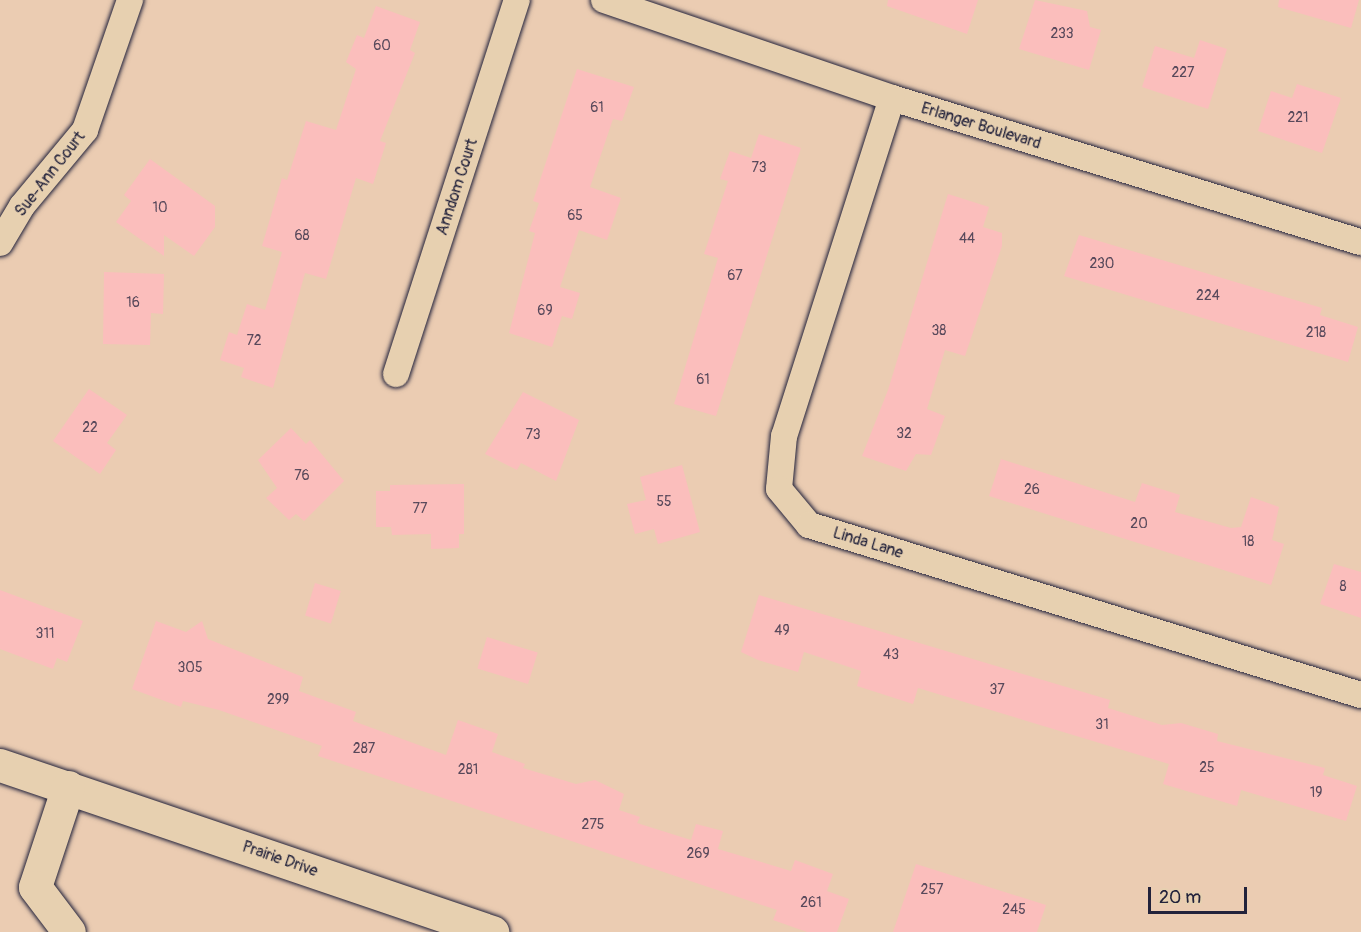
<!DOCTYPE html>
<html>
<head>
<meta charset="utf-8">
<style>
	body { margin:0 }
	#map { position:relative; width:1361px; height:932px; overflow:hidden; background:#ebccb2; font-family:Pangolin,sans-serif }
	div>[style] { position:absolute }
	[style*='--x'] { left:calc(var(--x)*1px); top:calc(var(--y)*1px); width:calc(var(--w)*1px); rotate:calc(var(--a)*1deg) }
	.building>* { inset:0; background:#fbbebc; transform-origin:0 0 }
	.roads { filter:drop-shadow(0 0 2px #22223b) drop-shadow(0 0 2px #22223b) }
	.street>* { height:26px; margin:-13px; padding:0 13px; transform-origin:13px; border-radius:13px; background:#e7d0b0 }
	.secondary>* { height:33px; margin:-16.5px; padding:0 16.5px; transform-origin:16.5px; border-radius:16.5px; background:#e7d0b0 }
	span { translate:-50% -50%; white-space:nowrap; text-align:center; line-height:1.15; -webkit-text-stroke:4.5px #e7d0b0; paint-order:stroke }
	.number-label { font-size:14px; color:#58495b }
	.number-label span { -webkit-text-stroke-width:0 }
	.street-label { font-size:16px; color:#22223b }
	.scale { position:absolute; left:1148px; top:887px; width:99px; height:27px; box-sizing:border-box; border:3px solid #22223b; border-top:0; padding-left:8px; font-size:18px; line-height:21px; white-space:nowrap; color:#22223b; -webkit-text-stroke:4px #e7d0b0; paint-order:stroke }
</style>
</head>
<body>
<div id="map">
	<div class="building">
		<i style="clip-path:polygon(888px 0,978px 0,967px 34px,887px 6px)"></i>
		<i style="clip-path:polygon(1035px 0,1087px 11px,1090px 27px,1101px 30px,1089px 70px,1019px 49px)"></i>
		<i style="clip-path:polygon(1279px 0,1359px 0,1351px 28px,1278px 7px)"></i>
		<i style="clip-path:polygon(376px 6px,420px 22px,410px 50px,415px 53px,380px 141px,386px 143px,373px 184px,356px 178px,326px 279px,305px 273px,273px 388px,241px 377px,244px 368px,220px 360px,229px 332px,237px 335px,247px 304px,265px 310px,282px 252px,262px 246px,282px 178px,287px 180px,306px 121px,336px 130px,356px 69px,346px 62px,357px 35px,364px 38px)"></i>
		<i style="clip-path:polygon(1200px 40px,1227px 49px,1208px 109px,1142px 87px,1155px 46px,1194px 58px)"></i>
		<i style="clip-path:polygon(577px 69px,634px 87px,622px 121px,613px 119px,590px 187px,621px 198px,607px 240px,579px 230px,560px 287px,580px 293px,572px 319px,562px 316px,552px 347px,509px 333px,535px 233px,529px 231px,539px 203px,533px 201px)"></i>
		<i style="clip-path:polygon(1297px 84px,1341px 98px,1322px 153px,1258px 131px,1271px 91px,1292px 98px)"></i>
		<i style="clip-path:polygon(759px 134px,801px 148px,716px 416px,674px 404px,718px 258px,704px 254px,728px 181px,720px 179px,730px 151px,751px 158px)"></i>
		<i style="clip-path:polygon(150px 159px,215px 206px,215px 227px,194px 256px,164px 235px,164px 256px,116px 222px,131px 201px,124px 195px)"></i>
		<i style="clip-path:polygon(948px 194px,989px 207px,983px 227px,1002px 233px,1002px 246px,965px 356px,945px 350px,927px 409px,945px 416px,931px 455px,916px 454px,906px 471px,862px 456px,888px 390px)"></i>
		<i style="clip-path:polygon(1079px 235px,1322px 308px,1320px 315px,1358px 327px,1348px 362px,1064px 276px)"></i>
		<i style="clip-path:polygon(104px 272px,164px 274px,163px 314px,151px 313px,150px 345px,103px 344px)"></i>
		<i style="clip-path:polygon(89px 389px,127px 415px,107px 443px,116px 450px,100px 474px,53px 441px)"></i>
		<i style="clip-path:polygon(523px 392px,579px 420px,556px 481px,521px 463px,517px 470px,485px 454px)"></i>
		<i style="clip-path:polygon(291px 428px,306px 444px,310px 440px,344px 481px,304px 521px,296px 514px,289px 520px,266px 498px,277px 488px,258px 460px)"></i>
		<i style="clip-path:polygon(1001px 459px,1135px 502px,1142px 483px,1180px 495px,1175px 512px,1231px 528px,1241px 527px,1251px 497px,1279px 507px,1272px 540px,1284px 544px,1271px 585px,989px 496px)"></i>
		<i style="clip-path:polygon(682px 465px,700px 532px,658px 544px,654px 529px,635px 534px,627px 504px,646px 500px,640px 477px)"></i>
		<i style="clip-path:polygon(464px 484px,464px 534px,459px 534px,459px 548px,431px 549px,431px 534px,392px 535px,391px 527px,376px 527px,376px 491px,390px 491px,390px 485px)"></i>
		<i style="clip-path:polygon(1334px 564px,1361px 572px,1361px 618px,1320px 604px)"></i>
		<i style="left:315px;top:583px;width:27px;height:34px;rotate:17deg"></i>
		<i style="clip-path:polygon(0 590px,83px 621px,67px 662px,57px 658px,53px 669px,0 649px)"></i>
		<i style="clip-path:polygon(759px 595px,1110px 700px,1108px 708px,1162px 725px,1181px 723px,1218px 734px,1217px 741px,1325px 768px,1323px 775px,1357px 786px,1346px 821px,1241px 790px,1237px 806px,1163px 784px,1169px 764px,918px 688px,913px 704px,857px 686px,861px 671px,804px 652px,798px 672px,758px 660px,741px 652px)"></i>
		<i style="clip-path:polygon(156px 621px,186px 632px,202px 621px,208px 639px,303px 677px,299px 691px,356px 712px,353px 721px,446px 755px,458px 720px,498px 734px,492px 752px,525px 764px,523px 768px,576px 784px,595px 780px,624px 794px,619px 810px,640px 817px,637px 823px,691px 840px,696px 824px,723px 831px,718px 849px,791px 871px,795px 860px,833px 874px,827px 891px,849px 899px,837px 932px,807px 932px,773px 920px,777px 910px,318px 756px,322px 746px,219px 710px,183px 701px,181px 707px,132px 689px)"></i>
		<i style="left:487px;top:637px;width:53px;height:33px;rotate:17deg"></i>
		<i style="clip-path:polygon(916px 864px,1046px 905px,1037px 932px,893px 932px)"></i>
	</div>
	<div class="roads">
		<div class="street">
			<i style="--x:604;--y:0;--w:304;--a:18.8"></i>
			<i style="--x:892;--y:98;--w:491;--a:17.1"></i>
			<i style="--x:892;--y:98;--w:355;--a:107.7"></i>
			<i style="--x:784;--y:436;--w:53;--a:95.4"></i>
			<i style="--x:779;--y:489;--w:47;--a:50.2"></i>
			<i style="--x:809;--y:525;--w:578;--a:17.12"></i>
			<i style="--x:0;--y:243;--w:43;--a:-59.3"></i>
			<i style="--x:22;--y:206;--w:99;--a:-50.3"></i>
			<i style="--x:85;--y:130;--w:138;--a:-70.9"></i>
			<i style="--x:396;--y:374;--w:393;--a:-72.1"></i>
		</div>
		<div class="secondary">
			<i style="--x:0;--y:765;--w:520;--a:18.75"></i>
			<i style="--x:68;--y:787;--w:105;--a:108.3"></i>
			<i style="--x:35;--y:887;--w:56;--a:52.9"></i>
		</div>
	</div>
	<div class="number-label">
		<span style="left:1062px;top:34px">233</span>
		<span style="left:382px;top:46px">60</span>
		<span style="left:1183px;top:73px">227</span>
		<span style="left:597px;top:108px">61</span>
		<span style="left:1298px;top:118px">221</span>
		<span style="left:759px;top:168px">73</span>
		<span style="left:160px;top:208px">10</span>
		<span style="left:575px;top:216px">65</span>
		<span style="left:302px;top:236px">68</span>
		<span style="left:967px;top:239px">44</span>
		<span style="left:1102px;top:264px">230</span>
		<span style="left:735px;top:276px">67</span>
		<span style="left:1208px;top:296px">224</span>
		<span style="left:133px;top:303px">16</span>
		<span style="left:545px;top:311px">69</span>
		<span style="left:939px;top:331px">38</span>
		<span style="left:1316px;top:333px">218</span>
		<span style="left:254px;top:341px">72</span>
		<span style="left:703px;top:380px">61</span>
		<span style="left:90px;top:428px">22</span>
		<span style="left:904px;top:434px">32</span>
		<span style="left:533px;top:435px">73</span>
		<span style="left:302px;top:476px">76</span>
		<span style="left:1032px;top:490px">26</span>
		<span style="left:664px;top:502px">55</span>
		<span style="left:420px;top:509px">77</span>
		<span style="left:1139px;top:524px">20</span>
		<span style="left:1248px;top:542px">18</span>
		<span style="left:1343px;top:587px">8</span>
		<span style="left:782px;top:631px">49</span>
		<span style="left:45px;top:634px">311</span>
		<span style="left:891px;top:655px">43</span>
		<span style="left:190px;top:668px">305</span>
		<span style="left:997px;top:690px">37</span>
		<span style="left:278px;top:700px">299</span>
		<span style="left:1102px;top:725px">31</span>
		<span style="left:364px;top:749px">287</span>
		<span style="left:1207px;top:768px">25</span>
		<span style="left:468px;top:770px">281</span>
		<span style="left:1316px;top:793px">19</span>
		<span style="left:593px;top:825px">275</span>
		<span style="left:698px;top:854px">269</span>
		<span style="left:932px;top:890px">257</span>
		<span style="left:811px;top:903px">261</span>
		<span style="left:1014px;top:910px">245</span>
	</div>
	<div class="street-label">
		<span style="left:981px;top:126px;rotate:17deg">Erlanger Boulevard</span>
		<span style="left:50px;top:174px;rotate:-52deg">Sue-Ann Court</span>
		<span style="left:457px;top:187px;rotate:-72deg">Anndom Court</span>
		<span style="left:868px;top:543px;rotate:17deg">Linda Lane</span>
		<span style="left:280px;top:859px;rotate:19deg">Prairie Drive</span>
	</div>
	<div class="scale">20 m</div>
</div>
</body>
</html>
